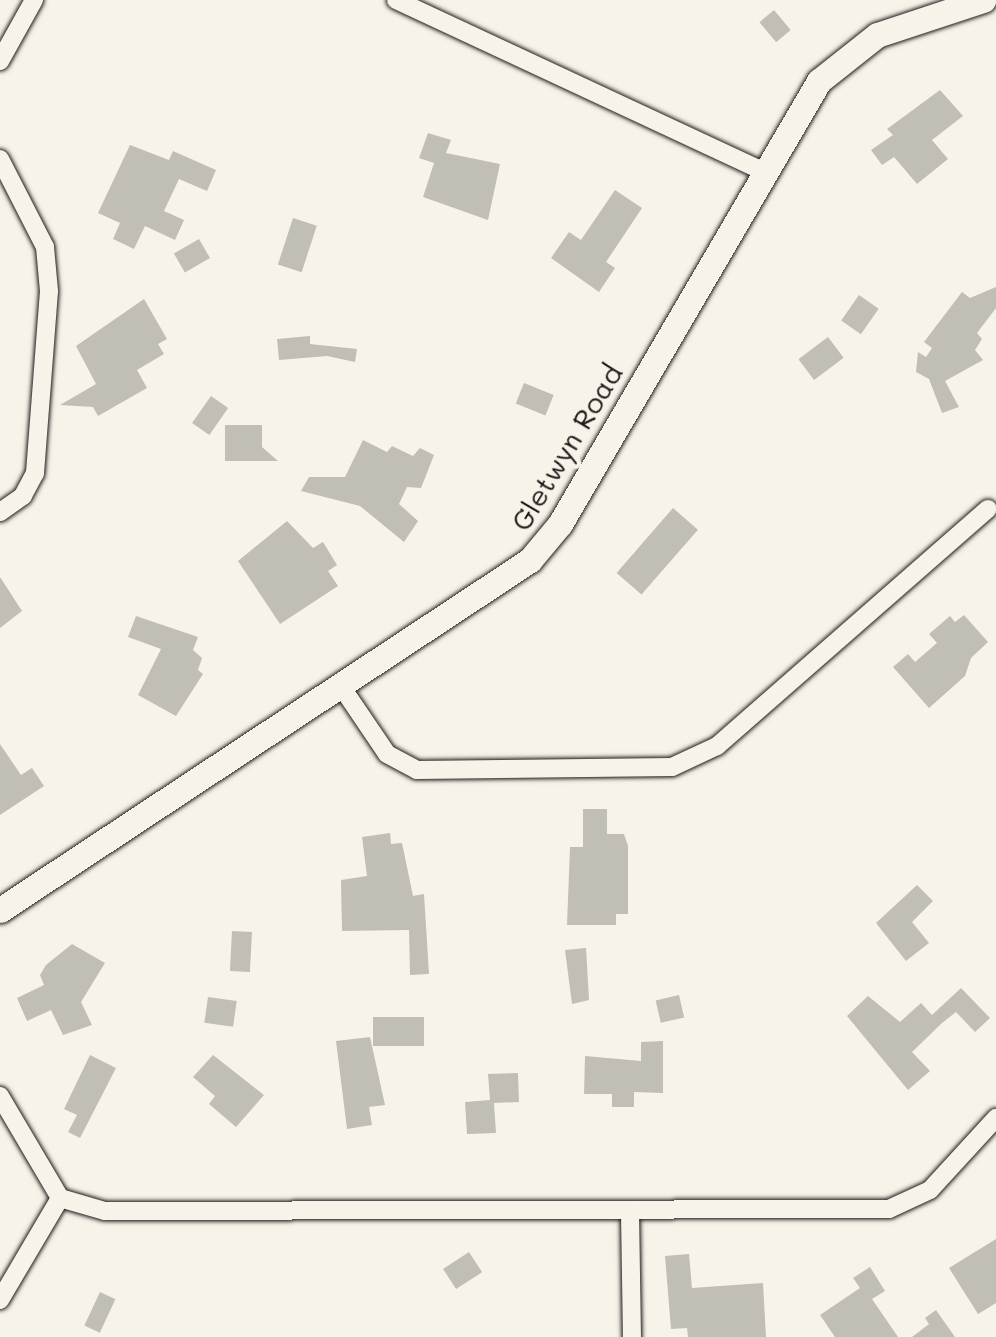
<!DOCTYPE html>
<html>
<head>
<meta charset="utf-8">
<style>
	body { margin:0 }
	#map { position:relative; width:996px; height:1337px; overflow:hidden; background:#f7f3e8; font-family:Mali,sans-serif }
	div>[style] { position:absolute }
	[style*='--x'] { left:calc(var(--x)*1px); top:calc(var(--y)*1px); width:calc(var(--w)*1px); rotate:calc(var(--a)*1deg) }
	.building>* { inset:0; background:#c0beb5; transform-origin:0 0 }
	.roads { filter:drop-shadow(0 0 2px #1c1c1c) drop-shadow(0 0 2px #1c1c1c) }
	.street>* { height:18px; margin:-9px; padding:0 9px; transform-origin:9px; border-radius:9px; background:#f7f3e8 }
	.secondary>* { height:25px; margin:-12.5px; padding:0 12.5px; transform-origin:12.5px; border-radius:12.5px; background:#f7f3e8 }
	span { translate:-50% -50%; white-space:nowrap; text-align:center; line-height:1.15; -webkit-text-stroke:9px #f7f3e8; paint-order:stroke }
	.street-label { font-size:28px; color:#1c1c1c }
</style>
</head>
<body>
<div id="map">
	<div class="building">
		<i style="left:774px;top:10px;width:26px;height:19px;rotate:50deg"></i>
		<i style="clip-path:polygon(940px 90px,963px 116px,932px 140px,948px 159px,917px 184px,894px 157px,882px 165px,871px 150px,893px 135px,887px 129px)"></i>
		<i style="clip-path:polygon(428px 133px,451px 140px,446px 153px,500px 164px,488px 220px,423px 197px,434px 163px,419px 158px)"></i>
		<i style="clip-path:polygon(130px 145px,169px 160px,173px 151px,216px 170px,207px 191px,179px 179px,164px 211px,184px 220px,175px 240px,145px 226px,134px 249px,113px 239px,120px 223px,98px 213px)"></i>
		<i style="clip-path:polygon(615px 190px,642px 208px,606px 262px,615px 268px,599px 292px,551px 258px,569px 232px,581px 240px)"></i>
		<i style="left:293px;top:218px;width:25px;height:49px;rotate:18deg"></i>
		<i style="left:199px;top:239px;width:22px;height:29px;rotate:60deg"></i>
		<i style="clip-path:polygon(996px 287px,996px 308px,977px 333px,982px 339px,975px 350px,983px 360px,945px 381px,959px 407px,942px 413px,929px 379px,916px 372px,918px 352px,926px 357px,932px 348px,924px 342px,962px 292px,970px 298px)"></i>
		<i style="left:859px;top:295px;width:24px;height:31px;rotate:35deg"></i>
		<i style="clip-path:polygon(144px 299px,167px 339px,158px 344px,164px 354px,137px 370px,147px 388px,98px 416px,93px 407px,60px 405px,96px 384px,76px 346px)"></i>
		<i style="clip-path:polygon(310px 336px,310px 344px,357px 349px,355px 362px,327px 356px,279px 360px,277px 339px)"></i>
		<i style="left:828px;top:337px;width:26px;height:37px;rotate:53deg"></i>
		<i style="left:524px;top:383px;width:32px;height:22px;rotate:22deg"></i>
		<i style="left:211px;top:396px;width:21px;height:33px;rotate:35deg"></i>
		<i style="clip-path:polygon(225px 425px,262px 425px,262px 447px,278px 461px,225px 461px)"></i>
		<i style="clip-path:polygon(363px 440px,387px 452px,392px 446px,413px 456px,420px 448px,434px 455px,421px 488px,407px 487px,399px 504px,418px 521px,404px 542px,360px 506px,301px 491px,309px 477px,345px 477px)"></i>
		<i style="left:673px;top:508px;width:33px;height:86px;rotate:41deg"></i>
		<i style="clip-path:polygon(287px 521px,313px 548px,323px 542px,337px 565px,328px 571px,338px 586px,280px 624px,238px 561px)"></i>
		<i style="clip-path:polygon(0 577px,22px 611px,0 628px)"></i>
		<i style="clip-path:polygon(964px 615px,988px 642px,971px 658px,965px 676px,929px 708px,893px 667px,908px 654px,915px 662px,937px 643px,929px 634px,950px 616px,955px 622px)"></i>
		<i style="clip-path:polygon(136px 616px,198px 637px,193px 650px,202px 658px,198px 670px,203px 674px,176px 716px,138px 695px,161px 649px,128px 637px)"></i>
		<i style="clip-path:polygon(0 744px,21px 775px,32px 768px,44px 786px,0 815px)"></i>
		<i style="clip-path:polygon(583px 809px,607px 809px,607px 834px,624px 834px,628px 846px,628px 914px,616px 914px,616px 925px,567px 925px,570px 847px,583px 847px)"></i>
		<i style="clip-path:polygon(390px 833px,391px 844px,402px 843px,413px 896px,424px 894px,429px 974px,410px 975px,409px 930px,342px 931px,341px 880px,367px 876px,362px 837px)"></i>
		<i style="clip-path:polygon(917px 885px,933px 901px,912px 922px,929px 943px,906px 961px,876px 923px)"></i>
		<i style="left:232px;top:931px;width:20px;height:40px;rotate:3deg"></i>
		<i style="clip-path:polygon(72px 944px,105px 963px,81px 1002px,92px 1025px,63px 1035px,51px 1010px,27px 1021px,17px 998px,44px 985px,40px 975px,46px 965px)"></i>
		<i style="clip-path:polygon(586px 948px,589px 1000px,572px 1004px,565px 950px)"></i>
		<i style="clip-path:polygon(961px 988px,990px 1018px,975px 1032px,956px 1012px,942px 1023px,912px 1052px,930px 1071px,908px 1090px,847px 1016px,868px 996px,900px 1022px,921px 1003px,932px 1015px)"></i>
		<i style="left:679px;top:995px;width:23px;height:24px;rotate:77deg"></i>
		<i style="left:208px;top:997px;width:29px;height:26px;rotate:8deg"></i>
		<i style="left:424px;top:1017px;width:29px;height:51px;rotate:90deg"></i>
		<i style="clip-path:polygon(370px 1037px,385px 1105px,369px 1107px,372px 1125px,347px 1129px,336px 1041px)"></i>
		<i style="clip-path:polygon(663px 1041px,663px 1093px,634px 1092px,634px 1107px,612px 1107px,612px 1094px,584px 1094px,585px 1056px,641px 1061px,641px 1042px)"></i>
		<i style="clip-path:polygon(90px 1055px,116px 1068px,80px 1138px,68px 1132px,77px 1115px,64px 1109px)"></i>
		<i style="clip-path:polygon(213px 1055px,264px 1095px,236px 1127px,209px 1104px,215px 1096px,193px 1077px)"></i>
		<i style="clip-path:polygon(518px 1073px,519px 1102px,494px 1103px,496px 1133px,467px 1134px,465px 1102px,490px 1100px,488px 1074px)"></i>
		<i style="clip-path:polygon(996px 1239px,996px 1303px,978px 1314px,949px 1268px)"></i>
		<i style="left:469px;top:1252px;width:24px;height:31px;rotate:57deg"></i>
		<i style="clip-path:polygon(689px 1254px,692px 1288px,763px 1283px,766px 1337px,688px 1337px,687px 1328px,671px 1329px,665px 1256px)"></i>
		<i style="clip-path:polygon(870px 1267px,885px 1291px,872px 1299px,898px 1337px,835px 1337px,820px 1315px,860px 1288px,853px 1278px)"></i>
		<i style="left:100px;top:1292px;width:17px;height:37px;rotate:25deg"></i>
		<i style="clip-path:polygon(936px 1310px,955px 1337px,912px 1337px,929px 1324px,925px 1318px)"></i>
	</div>
	<div class="roads">
		<div class="street">
			<i style="--x:396;--y:0;--w:403;--a:25"></i>
			<i style="--x:0;--y:61;--w:70;--a:-60.9"></i>
			<i style="--x:0;--y:159;--w:99;--a:62.9"></i>
			<i style="--x:45;--y:247;--w:44;--a:84.8"></i>
			<i style="--x:49;--y:291;--w:183;--a:94.4"></i>
			<i style="--x:35;--y:473;--w:26;--a:118"></i>
			<i style="--x:23;--y:496;--w:28;--a:145"></i>
			<i style="--x:341;--y:686;--w:82;--a:55.9"></i>
			<i style="--x:387;--y:754;--w:34;--a:28"></i>
			<i style="--x:417;--y:770;--w:255;--a:-0.7"></i>
			<i style="--x:672;--y:767;--w:50;--a:-25"></i>
			<i style="--x:717;--y:746;--w:360;--a:-41.2"></i>
			<i style="--x:0;--y:1096;--w:118;--a:59.5"></i>
			<i style="--x:60;--y:1198;--w:47;--a:16.1"></i>
			<i style="--x:105;--y:1211;--w:784;--a:-0.15"></i>
			<i style="--x:889;--y:1209;--w:45;--a:-24.9"></i>
			<i style="--x:930;--y:1190;--w:98;--a:-47.5"></i>
			<i style="--x:630;--y:1212;--w:125;--a:89.1"></i>
			<i style="--x:0;--y:1300;--w:118;--a:-59.5"></i>
		</div>
		<div class="secondary">
			<i style="--x:0;--y:910;--w:635;--a:-33.44"></i>
			<i style="--x:530;--y:560;--w:47;--a:-50.2"></i>
			<i style="--x:560;--y:524;--w:513;--a:-59.69"></i>
			<i style="--x:819;--y:81;--w:74;--a:-38.4"></i>
			<i style="--x:877;--y:35;--w:112;--a:-18.3"></i>
		</div>
	</div>
	<div class="street-label">
		<span style="left:566px;top:447px;rotate:-59deg">Gletwyn Road</span>
	</div>
</div>
</body>
</html>
